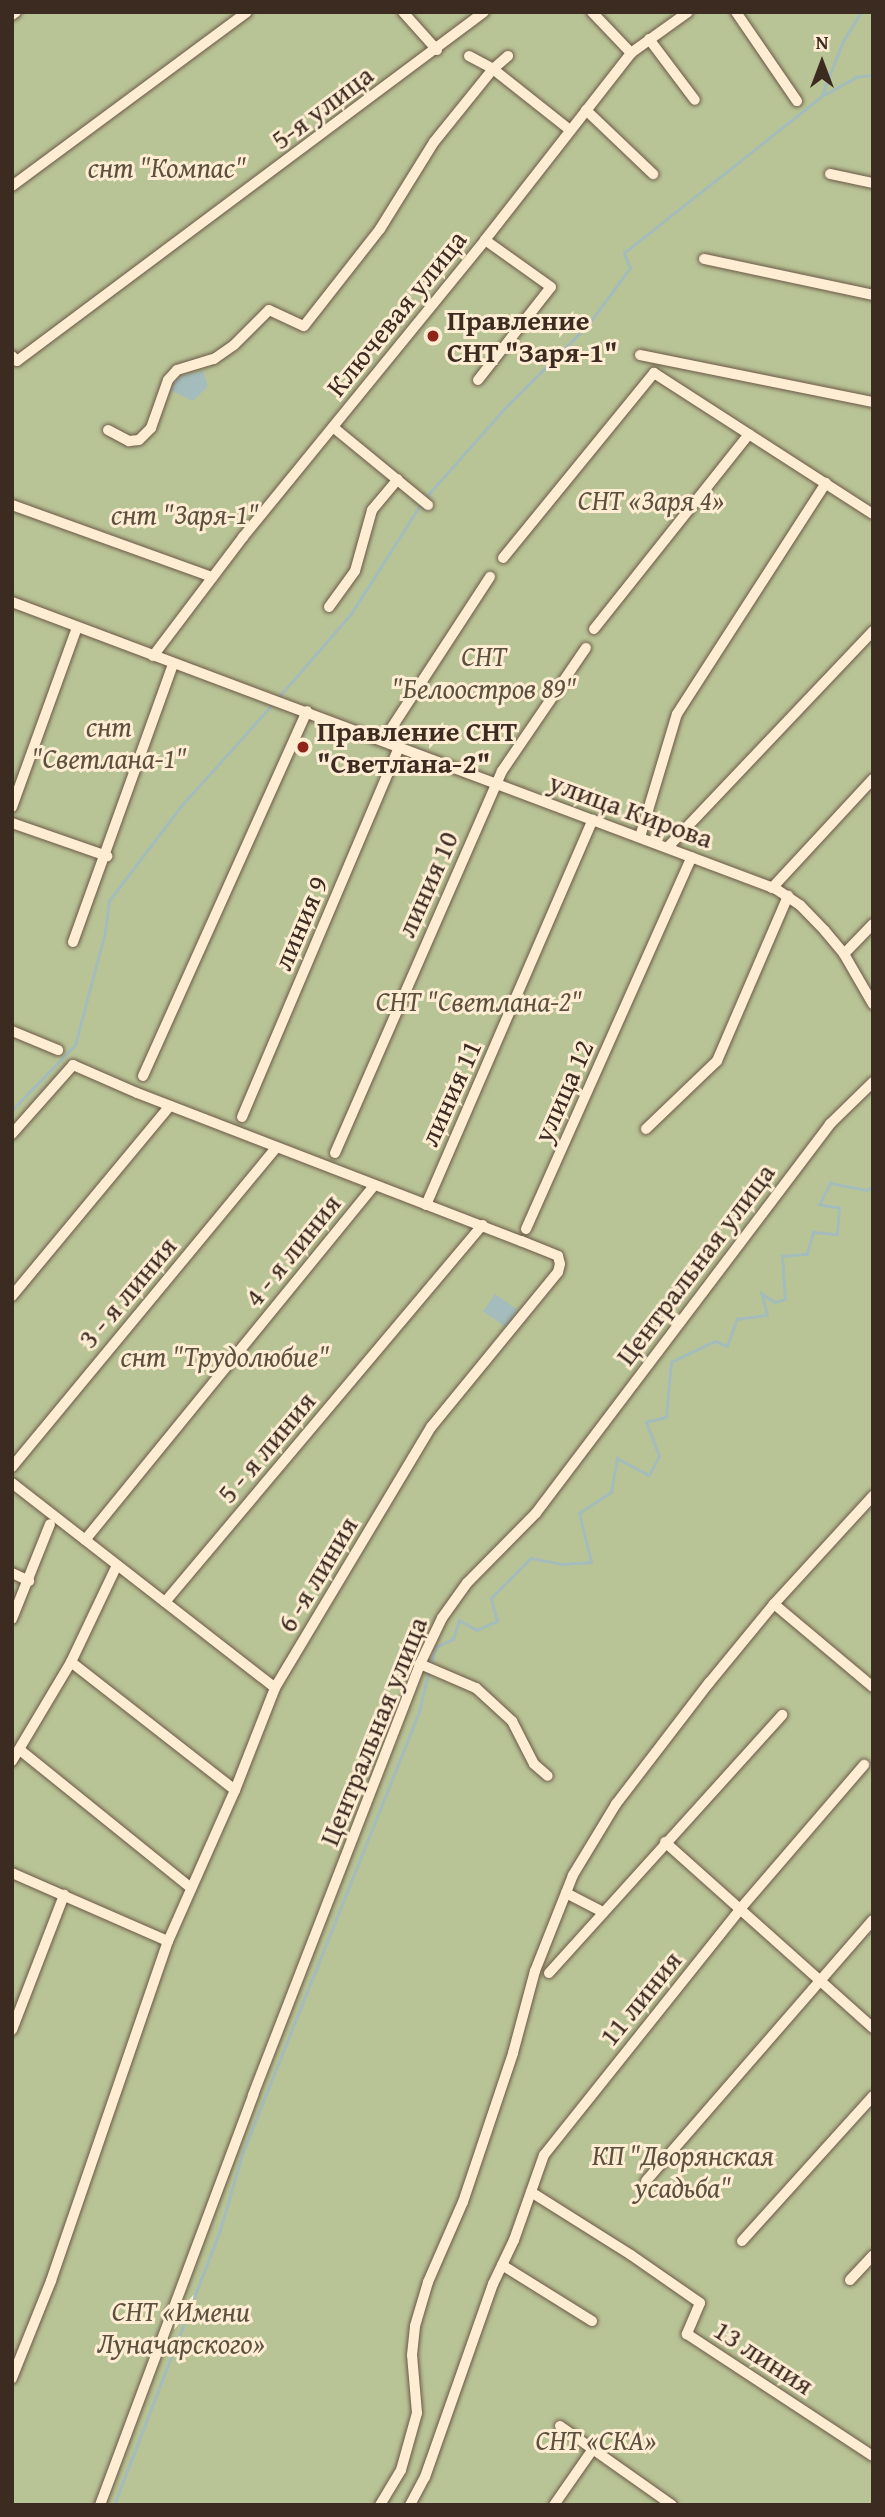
<!DOCTYPE html>
<html>
<head>
<meta charset="utf-8">
<style>
	body { margin:0 }
	#map { position:relative; width:885px; height:2517px; overflow:hidden; background:#fde2bc; font-family:"Gentium Book Plus",serif }
	div>[style] { position:absolute }
	[style*='--x'] { left:calc(var(--x)*1px); top:calc(var(--y)*1px); width:calc(var(--w)*1px); rotate:calc(var(--a)*1deg) }
	.green>* { inset:0; background:#b9c496; transform-origin:0 0 }
	.water>* { inset:0; background:#a4bcbb; transform-origin:0 0 }
	.stream>* { height:2.5px; margin:-1.25px; padding:0 1.25px; transform-origin:1.25px; border-radius:1.25px; background:#a4bcbb }
	.roads { filter:drop-shadow(0 0 2px #6c5948) drop-shadow(0 0 2px #6c5948) }
	.street>* { height:10px; margin:-5px; padding:0 5px; transform-origin:5px; border-radius:5px; background:#feecd3 }
	.dots>* { width:19px; height:19px; translate:-50% -50%; box-sizing:border-box; border:4px solid #feecd3; border-radius:50% }
	span { translate:-50% -50%; white-space:nowrap; text-align:center; line-height:1.15; -webkit-text-stroke:6px #feecd3; paint-order:stroke }
	.street-label { font-size:28px; color:#3c2b21 }
	.park-label { font-size:28px; color:#5b513e; font-style:italic }
	.poi-label { font-size:28px; color:#3c2b21; font-weight:700 }
	.left { translate:0 -50%; text-align:left }
	.frame { position:absolute; inset:0; border:14px solid #3c2b21; pointer-events:none }
	.north { position:absolute; left:787px; top:28px; width:70px; height:70px; -webkit-text-stroke:5px #feecd3; paint-order:stroke; rotate:0deg; font-size:19px; font-weight:700; line-height:28px; text-align:center; color:#3c2b21 }
	.north::after { content:''; display:block; margin:auto; width:24px; height:32px; background:#3c2b21; clip-path:polygon(50% 0,100% 100%,50% 72%,0 100%) }
</style>
</head>
<body>
<div id="map">
	<div class="green">
		<i style="left:12px;top:12px;width:861px;height:2493px"></i>
	</div>
	<div class="water">
		<i style="clip-path:polygon(203px 371px,208px 386px,193px 401px,170px 390px,178px 377px)"></i>
		<i style="left:495px;top:1294px;width:28px;height:21px;rotate:35deg"></i>
	</div>
	<div class="stream">
		<i style="--x:822;--y:96;--w:39;--a:-29"></i>
		<i style="--x:856;--y:77;--w:17;--a:-7"></i>
		<i style="--x:426;--y:497;--w:118;--a:-48.4"></i>
		<i style="--x:504;--y:409;--w:117;--a:-45"></i>
		<i style="--x:587;--y:326;--w:72;--a:-53.4"></i>
		<i style="--x:630;--y:268;--w:16;--a:-112"></i>
		<i style="--x:624;--y:253;--w:251;--a:-38.4"></i>
		<i style="--x:821;--y:97;--w:60;--a:-68.6"></i>
		<i style="--x:843;--y:41;--w:34;--a:-58"></i>
		<i style="--x:277;--y:699;--w:113;--a:-49"></i>
		<i style="--x:351;--y:614;--w:133;--a:-57.6"></i>
		<i style="--x:12;--y:1110;--w:91;--a:-45.9"></i>
		<i style="--x:75;--y:1045;--w:117;--a:-75.1"></i>
		<i style="--x:105;--y:932;--w:31;--a:-83"></i>
		<i style="--x:109;--y:901;--w:119;--a:-52.8"></i>
		<i style="--x:181;--y:806;--w:137;--a:-48"></i>
		<i style="--x:431;--y:1664;--w:18;--a:-74"></i>
		<i style="--x:436;--y:1647;--w:19;--a:-25"></i>
		<i style="--x:453;--y:1639;--w:20;--a:-72"></i>
		<i style="--x:459;--y:1620;--w:21;--a:29"></i>
		<i style="--x:477;--y:1630;--w:22;--a:-24"></i>
		<i style="--x:497;--y:1621;--w:24;--a:-105"></i>
		<i style="--x:491;--y:1598;--w:57;--a:-45"></i>
		<i style="--x:531;--y:1558;--w:33;--a:11"></i>
		<i style="--x:563;--y:1564;--w:28;--a:-4"></i>
		<i style="--x:591;--y:1562;--w:50;--a:-103.8"></i>
		<i style="--x:579;--y:1513;--w:38;--a:-33"></i>
		<i style="--x:611;--y:1492;--w:35;--a:-80"></i>
		<i style="--x:617;--y:1458;--w:36;--a:28"></i>
		<i style="--x:649;--y:1475;--w:21;--a:-62"></i>
		<i style="--x:659;--y:1456;--w:36;--a:-111"></i>
		<i style="--x:646;--y:1422;--w:21;--a:-14"></i>
		<i style="--x:666;--y:1417;--w:55;--a:-84.8"></i>
		<i style="--x:671;--y:1362;--w:49;--a:-25.5"></i>
		<i style="--x:715;--y:1341;--w:13;--a:23"></i>
		<i style="--x:727;--y:1346;--w:29;--a:-70"></i>
		<i style="--x:737;--y:1319;--w:30;--a:-8"></i>
		<i style="--x:767;--y:1315;--w:23;--a:-105"></i>
		<i style="--x:761;--y:1293;--w:17;--a:33"></i>
		<i style="--x:775;--y:1302;--w:10;--a:-17"></i>
		<i style="--x:785;--y:1299;--w:43;--a:-94"></i>
		<i style="--x:782;--y:1256;--w:25;--a:-5"></i>
		<i style="--x:807;--y:1254;--w:23;--a:-75"></i>
		<i style="--x:813;--y:1232;--w:24;--a:5"></i>
		<i style="--x:837;--y:1234;--w:26;--a:-86"></i>
		<i style="--x:839;--y:1208;--w:20;--a:-171"></i>
		<i style="--x:819;--y:1205;--w:25;--a:-63"></i>
		<i style="--x:830;--y:1183;--w:37;--a:11"></i>
		<i style="--x:866;--y:1190;--w:8;--a:-23"></i>
		<i style="--x:114;--y:2505;--w:295;--a:-68.9"></i>
		<i style="--x:220;--y:2230;--w:81;--a:-73.6"></i>
		<i style="--x:243;--y:2152;--w:475;--a:-68.2"></i>
		<i style="--x:419;--y:1711;--w:41;--a:-76"></i>
	</div>
	<div class="roads">
		<div class="street">
			<i style="--x:403;--y:12;--w:51;--a:48.2"></i>
			<i style="--x:592;--y:12;--w:57;--a:46.4"></i>
			<i style="--x:736;--y:12;--w:108;--a:55.6"></i>
			<i style="--x:12;--y:15;--w:5;--a:-37"></i>
			<i style="--x:649;--y:39;--w:76;--a:53"></i>
			<i style="--x:469;--y:56;--w:27;--a:28"></i>
			<i style="--x:493;--y:69;--w:98;--a:38.4"></i>
			<i style="--x:586;--y:110;--w:93;--a:43.7"></i>
			<i style="--x:830;--y:174;--w:44;--a:11.8"></i>
			<i style="--x:12;--y:186;--w:292;--a:-36.5"></i>
			<i style="--x:704;--y:259;--w:173;--a:12"></i>
			<i style="--x:640;--y:355;--w:238;--a:11.4"></i>
			<i style="--x:12;--y:356;--w:7;--a:45"></i>
			<i style="--x:17;--y:361;--w:583;--a:-36.77"></i>
			<i style="--x:478;--y:380;--w:118;--a:-51.9"></i>
			<i style="--x:551;--y:287;--w:81;--a:-144.5"></i>
			<i style="--x:333;--y:427;--w:123;--a:39.4"></i>
			<i style="--x:108;--y:430;--w:24;--a:28"></i>
			<i style="--x:129;--y:441;--w:10;--a:-6"></i>
			<i style="--x:139;--y:440;--w:17;--a:-45"></i>
			<i style="--x:151;--y:428;--w:51;--a:-70.5"></i>
			<i style="--x:168;--y:380;--w:13;--a:-48"></i>
			<i style="--x:177;--y:370;--w:39;--a:-17"></i>
			<i style="--x:214;--y:359;--w:24;--a:-35"></i>
			<i style="--x:234;--y:345;--w:49;--a:-45"></i>
			<i style="--x:269;--y:310;--w:38;--a:25"></i>
			<i style="--x:304;--y:326;--w:123;--a:-51.9"></i>
			<i style="--x:380;--y:229;--w:102;--a:-58.2"></i>
			<i style="--x:434;--y:142;--w:94;--a:-51.1"></i>
			<i style="--x:493;--y:69;--w:20;--a:-41"></i>
			<i style="--x:12;--y:505;--w:213;--a:19.8"></i>
			<i style="--x:503;--y:558;--w:239;--a:-50.8"></i>
			<i style="--x:654;--y:373;--w:260;--a:32.8"></i>
			<i style="--x:12;--y:602;--w:816;--a:20.59"></i>
			<i style="--x:776;--y:889;--w:29;--a:34"></i>
			<i style="--x:800;--y:905;--w:36;--a:46"></i>
			<i style="--x:825;--y:931;--w:30;--a:50"></i>
			<i style="--x:844;--y:954;--w:58;--a:59.9"></i>
			<i style="--x:329;--y:607;--w:44;--a:-54.2"></i>
			<i style="--x:355;--y:571;--w:63;--a:-74.4"></i>
			<i style="--x:372;--y:510;--w:40;--a:-50"></i>
			<i style="--x:594;--y:629;--w:249;--a:-51.5"></i>
			<i style="--x:153;--y:656;--w:149;--a:-52.9"></i>
			<i style="--x:243;--y:537;--w:383;--a:-50.8"></i>
			<i style="--x:485;--y:240;--w:237;--a:-52"></i>
			<i style="--x:631;--y:53;--w:70;--a:-35.7"></i>
			<i style="--x:383;--y:741;--w:196;--a:-56.9"></i>
			<i style="--x:12;--y:807;--w:191;--a:-70.1"></i>
			<i style="--x:12;--y:823;--w:101;--a:19.2"></i>
			<i style="--x:640;--y:837;--w:128;--a:-73.3"></i>
			<i style="--x:677;--y:714;--w:275;--a:-57.2"></i>
			<i style="--x:668;--y:847;--w:298;--a:-46.5"></i>
			<i style="--x:772;--y:888;--w:149;--a:-47.2"></i>
			<i style="--x:73;--y:942;--w:295;--a:-70.2"></i>
			<i style="--x:844;--y:954;--w:42;--a:-46"></i>
			<i style="--x:12;--y:1031;--w:50;--a:22.4"></i>
			<i style="--x:143;--y:1076;--w:400;--a:-65.8"></i>
			<i style="--x:242;--y:1117;--w:401;--a:-67"></i>
			<i style="--x:646;--y:1129;--w:98;--a:-43.8"></i>
			<i style="--x:717;--y:1061;--w:180;--a:-66.7"></i>
			<i style="--x:12;--y:1134;--w:92;--a:-48.5"></i>
			<i style="--x:73;--y:1065;--w:70;--a:23.6"></i>
			<i style="--x:137;--y:1093;--w:412;--a:21.1"></i>
			<i style="--x:521;--y:1241;--w:40;--a:22"></i>
			<i style="--x:558;--y:1256;--w:8;--a:76"></i>
			<i style="--x:560;--y:1264;--w:8;--a:104"></i>
			<i style="--x:558;--y:1272;--w:200;--a:129.3"></i>
			<i style="--x:431;--y:1427;--w:304;--a:120.9"></i>
			<i style="--x:275;--y:1688;--w:110;--a:111.4"></i>
			<i style="--x:235;--y:1790;--w:165;--a:113.9"></i>
			<i style="--x:168;--y:1941;--w:360;--a:109"></i>
			<i style="--x:51;--y:2281;--w:105;--a:111.9"></i>
			<i style="--x:335;--y:1153;--w:417;--a:-66.4"></i>
			<i style="--x:502;--y:771;--w:149;--a:-55.7"></i>
			<i style="--x:426;--y:1205;--w:420;--a:-66.6"></i>
			<i style="--x:526;--y:1229;--w:407;--a:-66"></i>
			<i style="--x:12;--y:1296;--w:247;--a:-50.3"></i>
			<i style="--x:12;--y:1467;--w:415;--a:-50.4"></i>
			<i style="--x:12;--y:1483;--w:333;--a:37.9"></i>
			<i style="--x:85;--y:1540;--w:458;--a:-50.8"></i>
			<i style="--x:12;--y:1573;--w:19;--a:25"></i>
			<i style="--x:165;--y:1602;--w:493;--a:-49.9"></i>
			<i style="--x:774;--y:1604;--w:129;--a:40"></i>
			<i style="--x:12;--y:1619;--w:102;--a:-68.2"></i>
			<i style="--x:71;--y:1662;--w:208;--a:38"></i>
			<i style="--x:420;--y:1664;--w:61;--a:23.2"></i>
			<i style="--x:476;--y:1688;--w:49;--a:42.5"></i>
			<i style="--x:512;--y:1721;--w:48;--a:62.9"></i>
			<i style="--x:534;--y:1764;--w:18;--a:41"></i>
			<i style="--x:20;--y:1750;--w:220;--a:38.9"></i>
			<i style="--x:12;--y:1761;--w:115;--a:-59.2"></i>
			<i style="--x:71;--y:1662;--w:107;--a:-64.6"></i>
			<i style="--x:665;--y:1842;--w:279;--a:41.8"></i>
			<i style="--x:12;--y:1873;--w:170;--a:23.6"></i>
			<i style="--x:566;--y:1893;--w:42;--a:27.2"></i>
			<i style="--x:549;--y:1973;--w:348;--a:-47.9"></i>
			<i style="--x:12;--y:2030;--w:145;--a:-68.9"></i>
			<i style="--x:646;--y:2181;--w:346;--a:-49"></i>
			<i style="--x:531;--y:2192;--w:118;--a:32.2"></i>
			<i style="--x:631;--y:2255;--w:84;--a:34.8"></i>
			<i style="--x:700;--y:2303;--w:34;--a:113"></i>
			<i style="--x:687;--y:2334;--w:222;--a:33.3"></i>
			<i style="--x:742;--y:2241;--w:195;--a:-47.9"></i>
			<i style="--x:502;--y:2265;--w:106;--a:31.9"></i>
			<i style="--x:850;--y:2280;--w:34;--a:-47"></i>
			<i style="--x:560;--y:2426;--w:137;--a:35.2"></i>
			<i style="--x:100;--y:2505;--w:438;--a:-69.5"></i>
			<i style="--x:253;--y:2095;--w:462;--a:-68.8"></i>
			<i style="--x:420;--y:1664;--w:51;--a:-64.4"></i>
			<i style="--x:442;--y:1618;--w:43;--a:-54.5"></i>
			<i style="--x:467;--y:1583;--w:98;--a:-45.4"></i>
			<i style="--x:536;--y:1513;--w:488;--a:-52.9"></i>
			<i style="--x:830;--y:1124;--w:60;--a:-44.3"></i>
			<i style="--x:380;--y:2505;--w:41;--a:-59"></i>
			<i style="--x:401;--y:2470;--w:59;--a:-74.3"></i>
			<i style="--x:417;--y:2413;--w:58;--a:-94.9"></i>
			<i style="--x:412;--y:2355;--w:29;--a:-84"></i>
			<i style="--x:415;--y:2326;--w:46;--a:-73.5"></i>
			<i style="--x:428;--y:2282;--w:87;--a:-66.4"></i>
			<i style="--x:463;--y:2202;--w:157;--a:-71.4"></i>
			<i style="--x:513;--y:2053;--w:85;--a:-75"></i>
			<i style="--x:535;--y:1971;--w:103;--a:-68.4"></i>
			<i style="--x:573;--y:1875;--w:83;--a:-58.8"></i>
			<i style="--x:616;--y:1804;--w:153;--a:-52.5"></i>
			<i style="--x:709;--y:1683;--w:102;--a:-50.6"></i>
			<i style="--x:774;--y:1604;--w:147;--a:-47.5"></i>
			<i style="--x:410;--y:2505;--w:32;--a:-62"></i>
			<i style="--x:425;--y:2477;--w:205;--a:-70.6"></i>
			<i style="--x:493;--y:2284;--w:49;--a:-64.5"></i>
			<i style="--x:514;--y:2240;--w:90;--a:-70.6"></i>
			<i style="--x:544;--y:2155;--w:316;--a:-51.4"></i>
			<i style="--x:741;--y:1908;--w:189;--a:-49.3"></i>
			<i style="--x:554;--y:2505;--w:68;--a:-55.1"></i>
		</div>
	</div>
	<div class="dots">
		<i style="left:433px;top:336px;background:#8f2418"></i>
		<i style="left:303px;top:747px;background:#8f2418"></i>
	</div>
	<div class="street-label">
		<span style="left:322px;top:107px;rotate:-37deg">5-я улица</span>
		<span style="left:396px;top:313px;rotate:-51deg">Ключевая улица</span>
		<span style="left:631px;top:810px;rotate:20deg">улица Кирова</span>
		<span style="left:427px;top:884px;rotate:-66deg">линия 10</span>
		<span style="left:300px;top:923px;rotate:-67deg">линия 9</span>
		<span style="left:563px;top:1091px;rotate:-66deg">улица 12</span>
		<span style="left:450px;top:1093px;rotate:-66deg">линия 11</span>
		<span style="left:292px;top:1250px;rotate:-51deg">4 - я линия</span>
		<span style="left:695px;top:1264px;rotate:-53deg">Центральная улица</span>
		<span style="left:127px;top:1292px;rotate:-50deg">3 - я линия</span>
		<span style="left:266px;top:1447px;rotate:-50deg">5 - я линия</span>
		<span style="left:317px;top:1574px;rotate:-59deg">6 -я линия</span>
		<span style="left:373px;top:1731px;rotate:-68deg">Центральная улица</span>
		<span style="left:640px;top:1998px;rotate:-51deg">11 линия</span>
		<span style="left:764px;top:2357px;rotate:33deg">13 линия</span>
	</div>
	<div class="park-label">
		<span style="left:167px;top:167px">снт "Компас"</span>
		<span style="left:651px;top:500px">СНТ «Заря 4»</span>
		<span style="left:185px;top:514px">снт "Заря-1"</span>
		<span style="left:484px;top:672px">СНТ<br>"Белоостров 89"</span>
		<span style="left:109px;top:742px">снт<br>"Светлана-1"</span>
		<span style="left:479px;top:1001px">СНТ "Светлана-2"</span>
		<span style="left:225px;top:1356px">снт "Трудолюбие"</span>
		<span style="left:683px;top:2171px">КП "Дворянская<br>усадьба"</span>
		<span style="left:181px;top:2327px">СНТ «Имени<br>Луначарского»</span>
		<span style="left:596px;top:2440px">СНТ «СКА»</span>
	</div>
	<div class="poi-label">
		<span class="left" style="left:447px;top:336px">Правление<br>СНТ "Заря-1"</span>
		<span class="left" style="left:317px;top:747px">Правление СНТ<br>"Светлана-2"</span>
	</div>
	<div class="frame"></div>
	<div class="north">N</div>
</div>
</body>
</html>
